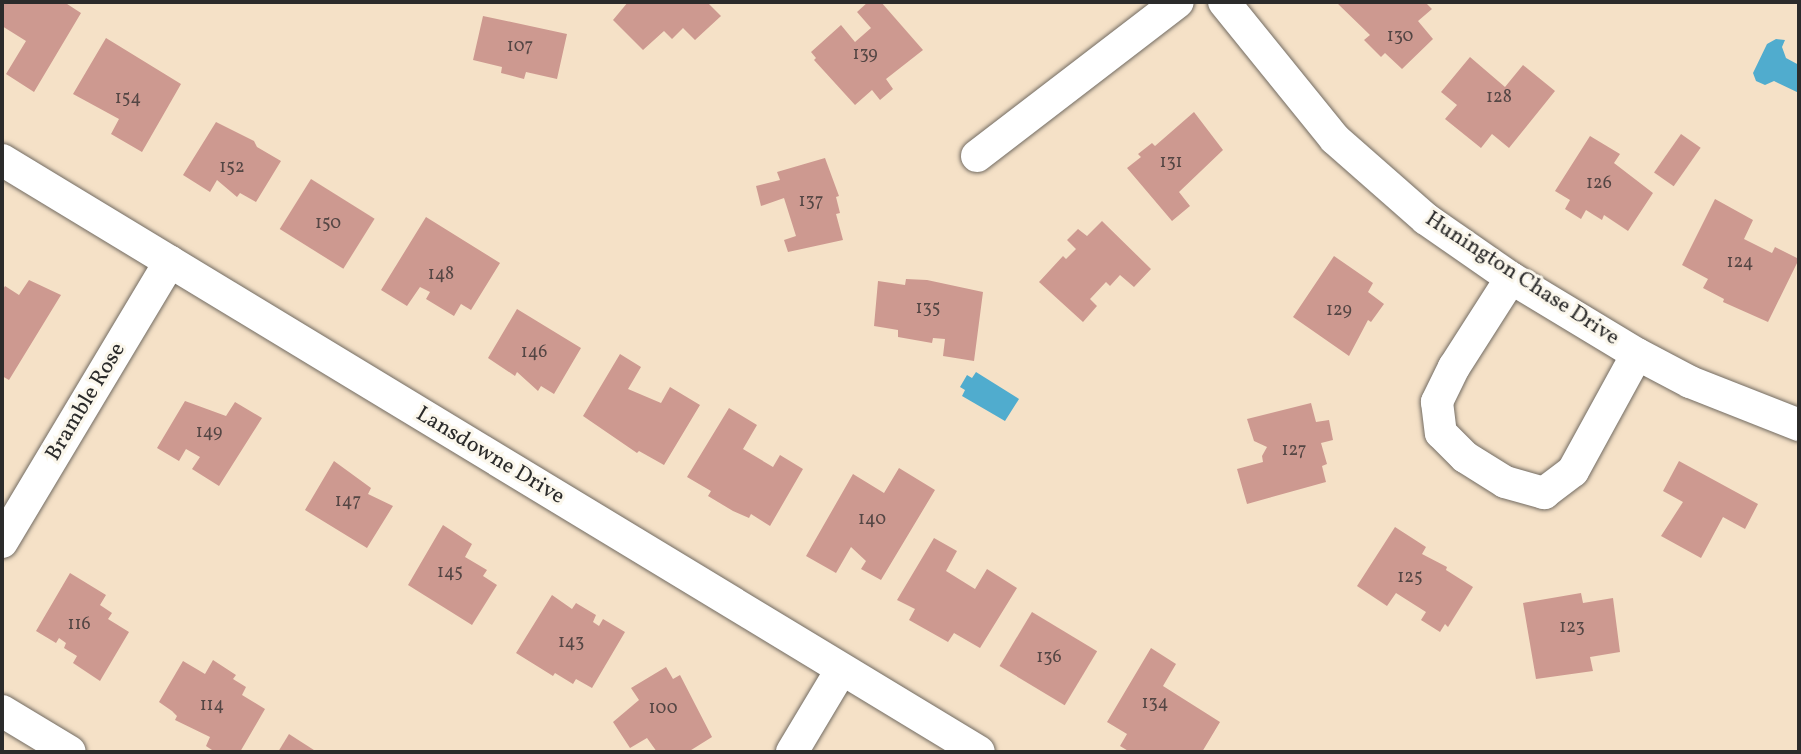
<!DOCTYPE html>
<html>
<head>
<meta charset="utf-8">
<style>
	body { margin:0 }
	#map { position:relative; width:1801px; height:754px; overflow:hidden; background:#f5e1c7; font-family:Vollkorn,serif }
	div>[style] { position:absolute }
	[style*='--x'] { left:calc(var(--x)*1px); top:calc(var(--y)*1px); width:calc(var(--w)*1px); rotate:calc(var(--a)*1deg) }
	.water>* { inset:0; background:#50acce }
	.building>* { inset:0; background:#cd9990; transform-origin:0 0 }
	.roads { filter:drop-shadow(0 0 2px #726b62) drop-shadow(0 0 2px #726b62) }
	.street>* { height:32px; margin:-16px; padding:0 16px; transform-origin:16px; border-radius:16px; background:#fff }
	span { translate:-50% -50%; white-space:nowrap; text-align:center; line-height:1.15; -webkit-text-stroke:6px #fbf7ec; paint-order:stroke }
	.number-label { font-size:18px; color:#544644 }
	.number-label span { -webkit-text-stroke-width:0 }
	.street-label { font-size:22px; color:#2b2b2b }
	.frame { position:absolute; inset:0; border:4px solid #2b2b2b; pointer-events:none }
</style>
</head>
<body>
<div id="map">
	<div class="water">
		<i style="clip-path:polygon(1776px 39px,1785px 40px,1782px 47px,1786px 58px,1799px 65px,1799px 93px,1774px 81px,1765px 85px,1756px 81px,1753px 73px,1767px 44px)"></i>
		<i style="clip-path:polygon(976px 372px,1019px 399px,1005px 421px,962px 396px,965px 390px,960px 387px,967px 375px,972px 378px)"></i>
	</div>
	<div class="building">
		<i style="clip-path:polygon(2px 2px,64px 2px,81px 13px,34px 92px,6px 74px,26px 41px,2px 26px)"></i>
		<i style="clip-path:polygon(628px 2px,707px 2px,721px 16px,695px 40px,683px 28px,672px 39px,664px 31px,643px 50px,613px 20px)"></i>
		<i style="clip-path:polygon(868px 2px,881px 2px,923px 50px,886px 79px,893px 89px,880px 100px,872px 90px,855px 105px,814px 60px,816px 58px,811px 52px,841px 25px,855px 42px,871px 28px,857px 12px)"></i>
		<i style="clip-path:polygon(1336px 2px,1425px 2px,1432px 9px,1418px 21px,1433px 39px,1402px 69px,1385px 53px,1381px 57px,1364px 40px,1370px 35px)"></i>
		<i style="clip-path:polygon(483px 16px,567px 34px,557px 79px,526px 72px,524px 79px,501px 73px,502px 67px,473px 60px)"></i>
		<i style="clip-path:polygon(106px 38px,181px 84px,142px 152px,111px 134px,119px 119px,73px 94px)"></i>
		<i style="clip-path:polygon(1470px 57px,1505px 87px,1523px 65px,1555px 91px,1509px 148px,1492px 134px,1481px 148px,1445px 119px,1457px 105px,1441px 92px)"></i>
		<i style="clip-path:polygon(1194px 112px,1223px 150px,1179px 192px,1190px 206px,1172px 221px,1127px 168px,1141px 157px,1138px 154px,1152px 143px,1155px 146px)"></i>
		<i style="clip-path:polygon(216px 122px,254px 141px,257px 147px,281px 161px,256px 202px,240px 193px,237px 197px,217px 180px,210px 192px,183px 175px)"></i>
		<i style="left:1681px;top:134px;width:24px;height:47px;rotate:35deg"></i>
		<i style="clip-path:polygon(1590px 136px,1620px 154px,1614px 163px,1653px 193px,1628px 231px,1604px 215px,1602px 220px,1586px 210px,1581px 219px,1565px 209px,1570px 200px,1555px 191px)"></i>
		<i style="clip-path:polygon(825px 158px,839px 196px,836px 197px,840px 213px,836px 214px,843px 240px,788px 252px,784px 240px,796px 236px,784px 198px,761px 206px,756px 186px,780px 180px,777px 172px)"></i>
		<i style="left:311px;top:179px;width:75px;height:59px;rotate:32deg"></i>
		<i style="clip-path:polygon(1715px 199px,1753px 220px,1744px 239px,1772px 253px,1775px 247px,1799px 259px,1768px 322px,1723px 302px,1724px 299px,1703px 288px,1708px 279px,1682px 265px)"></i>
		<i style="clip-path:polygon(426px 217px,500px 263px,471px 310px,461px 304px,454px 316px,426px 299px,430px 292px,420px 287px,407px 306px,381px 290px)"></i>
		<i style="clip-path:polygon(1102px 221px,1151px 269px,1134px 287px,1120px 275px,1110px 286px,1106px 282px,1090px 299px,1097px 306px,1083px 322px,1039px 282px,1063px 256px,1066px 259px,1076px 249px,1067px 240px,1078px 229px,1087px 236px)"></i>
		<i style="clip-path:polygon(1334px 256px,1373px 283px,1368px 292px,1384px 304px,1371px 322px,1368px 320px,1349px 356px,1293px 317px)"></i>
		<i style="clip-path:polygon(906px 279px,927px 280px,983px 292px,974px 361px,943px 356px,945px 339px,933px 338px,932px 343px,898px 337px,898px 330px,874px 326px,878px 281px,905px 285px)"></i>
		<i style="clip-path:polygon(29px 280px,61px 295px,9px 380px,2px 376px,2px 291px,5px 286px,19px 295px)"></i>
		<i style="clip-path:polygon(517px 309px,581px 348px,554px 394px,541px 386px,538px 391px,517px 372px,515px 376px,488px 358px)"></i>
		<i style="clip-path:polygon(620px 354px,641px 367px,628px 389px,661px 403px,670px 387px,700px 405px,664px 465px,639px 451px,637px 453px,583px 416px)"></i>
		<i style="clip-path:polygon(185px 401px,226px 416px,235px 402px,262px 418px,219px 486px,192px 469px,200px 457px,186px 449px,179px 461px,157px 448px)"></i>
		<i style="clip-path:polygon(1311px 403px,1316px 422px,1329px 420px,1333px 440px,1321px 443px,1327px 464px,1322px 466px,1326px 482px,1247px 504px,1237px 469px,1263px 462px,1262px 456px,1267px 447px,1254px 441px,1247px 419px)"></i>
		<i style="clip-path:polygon(729px 408px,757px 425px,743px 449px,773px 467px,780px 455px,803px 469px,770px 526px,751px 514px,749px 518px,733px 511px,708px 496px,711px 491px,687px 477px)"></i>
		<i style="clip-path:polygon(334px 461px,371px 488px,368px 494px,393px 506px,367px 548px,305px 510px)"></i>
		<i style="clip-path:polygon(1679px 461px,1758px 504px,1745px 529px,1723px 517px,1701px 558px,1661px 536px,1683px 502px,1663px 491px)"></i>
		<i style="clip-path:polygon(899px 468px,935px 490px,881px 580px,861px 569px,866px 561px,851px 547px,836px 573px,806px 556px,853px 474px,884px 493px)"></i>
		<i style="clip-path:polygon(443px 525px,472px 544px,465px 557px,487px 570px,483px 576px,497px 585px,472px 625px,408px 585px)"></i>
		<i style="clip-path:polygon(1395px 527px,1426px 547px,1422px 554px,1447px 567px,1446px 570px,1473px 587px,1448px 627px,1445px 624px,1440px 632px,1421px 620px,1426px 612px,1396px 593px,1387px 606px,1357px 586px)"></i>
		<i style="clip-path:polygon(934px 538px,957px 551px,946px 571px,975px 589px,987px 569px,1017px 588px,980px 648px,954px 633px,948px 642px,909px 620px,915px 609px,897px 600px)"></i>
		<i style="clip-path:polygon(70px 573px,106px 595px,100px 605px,112px 613px,108px 619px,129px 632px,100px 681px,73px 663px,77px 656px,64px 648px,66px 643px,59px 638px,56px 643px,36px 631px)"></i>
		<i style="clip-path:polygon(1581px 593px,1583px 603px,1613px 598px,1620px 652px,1590px 657px,1593px 671px,1536px 679px,1523px 603px)"></i>
		<i style="clip-path:polygon(552px 595px,572px 609px,576px 603px,596px 615px,593px 622px,599px 626px,603px 619px,625px 632px,592px 688px,576px 679px,573px 684px,555px 673px,553px 676px,516px 653px)"></i>
		<i style="left:1032px;top:612px;width:76px;height:63px;rotate:31deg"></i>
		<i style="clip-path:polygon(1151px 648px,1176px 664px,1163px 686px,1220px 722px,1202px 752px,1130px 752px,1120px 746px,1127px 734px,1107px 722px)"></i>
		<i style="clip-path:polygon(213px 660px,236px 675px,233px 679px,246px 687px,242px 695px,265px 709px,240px 752px,215px 752px,206px 746px,210px 737px,175px 720px,177px 716px,172px 711px,159px 702px,183px 661px,205px 674px)"></i>
		<i style="clip-path:polygon(666px 667px,673px 679px,680px 675px,712px 737px,688px 752px,657px 752px,647px 738px,630px 748px,613px 722px,639px 700px,631px 688px)"></i>
		<i style="clip-path:polygon(289px 734px,317px 752px,278px 752px)"></i>
	</div>
	<div class="roads">
		<div class="street">
			<i style="--x:1224;--y:2;--w:176;--a:51"></i>
			<i style="--x:1335;--y:139;--w:121;--a:41.3"></i>
			<i style="--x:1426;--y:219;--w:103;--a:34.8"></i>
			<i style="--x:1511;--y:278;--w:147;--a:31.1"></i>
			<i style="--x:1637;--y:354;--w:60;--a:27.8"></i>
			<i style="--x:1690;--y:382;--w:117;--a:21.5"></i>
			<i style="--x:977;--y:156;--w:253;--a:-37.5"></i>
			<i style="--x:2;--y:160;--w:1142;--a:31.21"></i>
			<i style="--x:1511;--y:278;--w:106;--a:122.6"></i>
			<i style="--x:1454;--y:367;--w:39;--a:116"></i>
			<i style="--x:1437;--y:402;--w:31;--a:83"></i>
			<i style="--x:1441;--y:433;--w:34;--a:45"></i>
			<i style="--x:1465;--y:457;--w:47;--a:32"></i>
			<i style="--x:1505;--y:482;--w:41;--a:15.8"></i>
			<i style="--x:1544;--y:493;--w:36;--a:-37"></i>
			<i style="--x:1573;--y:471;--w:133;--a:-61.3"></i>
			<i style="--x:2;--y:542;--w:327;--a:-59.1"></i>
			<i style="--x:2;--y:711;--w:79;--a:31.1"></i>
			<i style="--x:792;--y:752;--w:96;--a:-59.1"></i>
		</div>
	</div>
	<div class="number-label">
		<span style="left:1400px;top:37px">130</span>
		<span style="left:520px;top:47px">107</span>
		<span style="left:865px;top:55px">139</span>
		<span style="left:1499px;top:98px">128</span>
		<span style="left:128px;top:99px">154</span>
		<span style="left:1171px;top:163px">131</span>
		<span style="left:232px;top:168px">152</span>
		<span style="left:1599px;top:184px">126</span>
		<span style="left:811px;top:202px">137</span>
		<span style="left:328px;top:224px">150</span>
		<span style="left:1740px;top:263px">124</span>
		<span style="left:441px;top:275px">148</span>
		<span style="left:928px;top:309px">135</span>
		<span style="left:1339px;top:311px">129</span>
		<span style="left:534px;top:353px">146</span>
		<span style="left:209px;top:433px">149</span>
		<span style="left:1294px;top:451px">127</span>
		<span style="left:348px;top:502px">147</span>
		<span style="left:872px;top:520px">140</span>
		<span style="left:450px;top:573px">145</span>
		<span style="left:1410px;top:578px">125</span>
		<span style="left:79px;top:625px">116</span>
		<span style="left:1572px;top:628px">123</span>
		<span style="left:571px;top:643px">143</span>
		<span style="left:1049px;top:658px">136</span>
		<span style="left:1155px;top:704px">134</span>
		<span style="left:212px;top:706px">114</span>
		<span style="left:663px;top:709px">100</span>
	</div>
	<div class="street-label">
		<span style="left:1522px;top:279px;rotate:33deg">Hunington Chase Drive</span>
		<span style="left:86px;top:402px;rotate:-59deg">Bramble Rose</span>
		<span style="left:490px;top:456px;rotate:31deg">Lansdowne Drive</span>
	</div>
	<div class="frame"></div>
</div>
</body>
</html>
